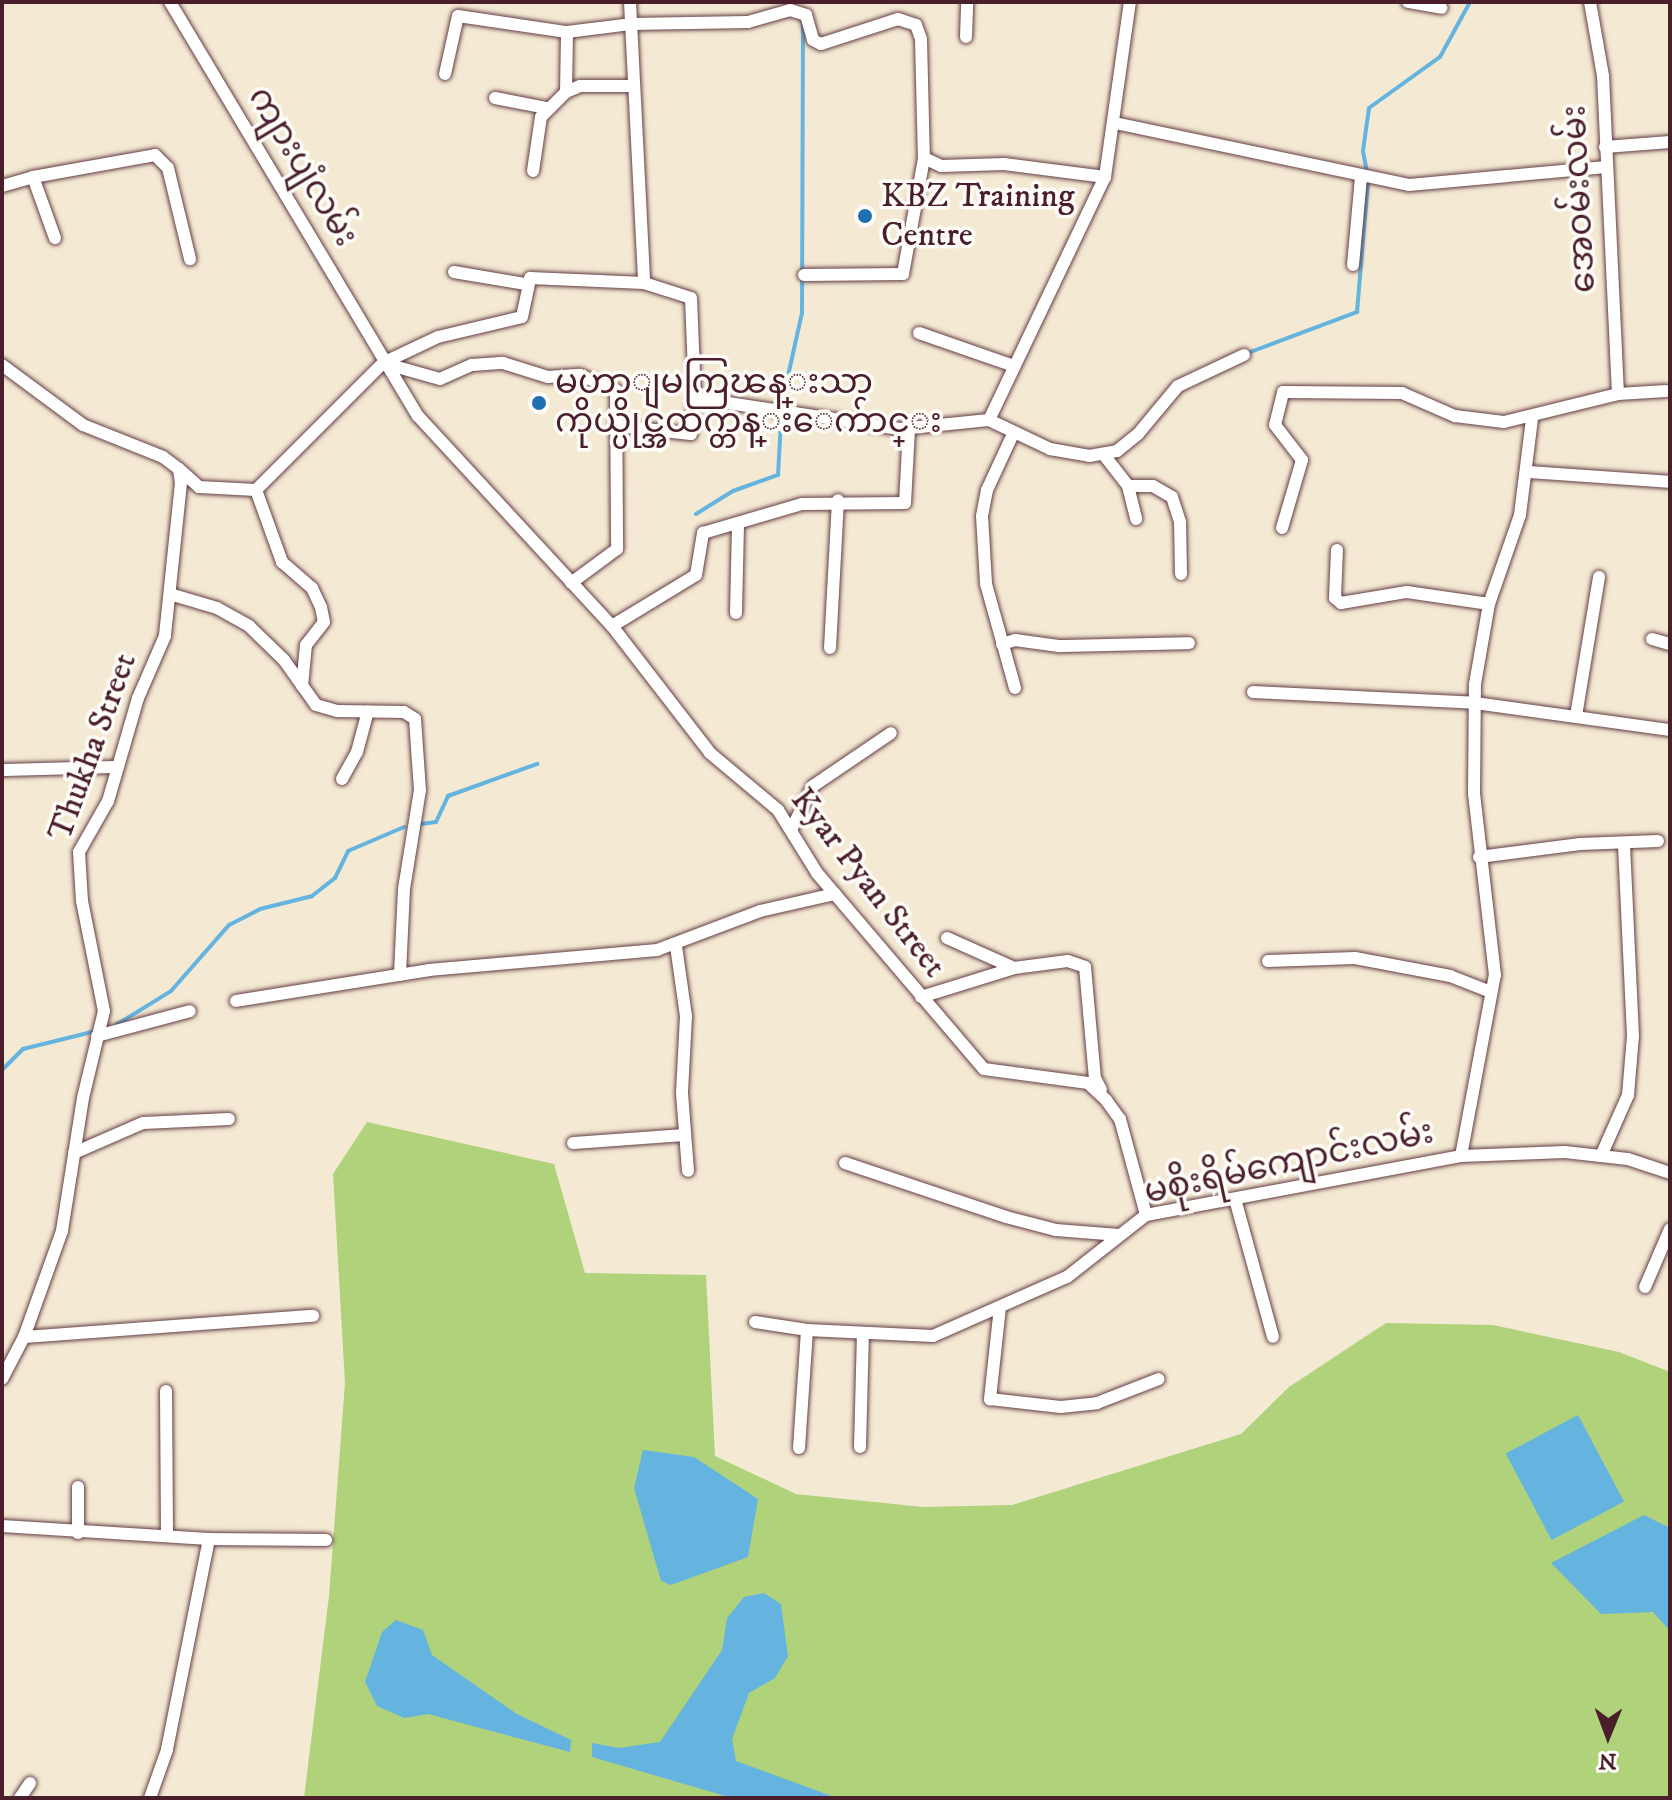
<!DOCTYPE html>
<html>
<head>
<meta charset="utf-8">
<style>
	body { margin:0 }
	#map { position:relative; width:1672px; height:1800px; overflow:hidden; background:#f4e9d3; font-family:"IM FELL DW Pica","Noto Sans Myanmar",serif }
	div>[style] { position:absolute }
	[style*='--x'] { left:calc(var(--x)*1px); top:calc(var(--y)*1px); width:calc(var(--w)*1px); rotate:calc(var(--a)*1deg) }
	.green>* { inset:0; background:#afd27b }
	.water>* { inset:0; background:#64b4df; transform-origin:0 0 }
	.stream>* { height:4px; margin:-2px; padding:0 2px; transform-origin:2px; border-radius:2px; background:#64b4df }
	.roads { filter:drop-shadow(0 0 2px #643d44) drop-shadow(0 0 2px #643d44) }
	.street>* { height:12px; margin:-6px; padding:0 6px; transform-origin:6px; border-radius:6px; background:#fff }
	.dots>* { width:22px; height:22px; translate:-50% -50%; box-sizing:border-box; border:4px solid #fdfcf7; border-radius:50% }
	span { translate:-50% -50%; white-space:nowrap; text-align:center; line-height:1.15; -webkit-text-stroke:7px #fdfcf7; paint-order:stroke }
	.street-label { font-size:34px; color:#4a1f2b }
	.poi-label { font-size:34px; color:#4a1f2b }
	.left { translate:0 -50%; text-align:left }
	.frame { position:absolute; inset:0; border:4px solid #4a1f2b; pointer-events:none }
	.north { position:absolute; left:1568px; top:1696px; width:80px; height:80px; -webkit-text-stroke:6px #fdfcf7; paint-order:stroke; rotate:181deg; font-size:22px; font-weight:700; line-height:32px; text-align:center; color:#4a1f2b }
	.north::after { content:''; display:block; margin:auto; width:28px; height:36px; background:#4a1f2b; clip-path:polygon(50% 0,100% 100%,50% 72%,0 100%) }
</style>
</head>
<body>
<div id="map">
	<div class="green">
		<i style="clip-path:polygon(367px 1122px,554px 1164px,585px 1273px,706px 1275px,715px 1456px,796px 1494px,923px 1507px,1012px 1505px,1241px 1434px,1289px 1387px,1386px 1323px,1493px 1325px,1619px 1352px,1670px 1372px,1670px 1798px,304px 1798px,329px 1596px,345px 1383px,333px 1174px)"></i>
	</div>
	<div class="water">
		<i style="left:1578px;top:1415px;width:98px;height:82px;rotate:62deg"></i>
		<i style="clip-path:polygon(643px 1450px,694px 1457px,758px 1499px,748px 1557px,671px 1585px,661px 1581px,634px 1488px)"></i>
		<i style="clip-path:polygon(1644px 1515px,1670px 1528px,1670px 1631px,1653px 1612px,1601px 1614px,1551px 1563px)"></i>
		<i style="clip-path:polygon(764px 1593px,781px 1604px,788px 1656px,775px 1678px,749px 1693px,732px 1739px,736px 1761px,837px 1798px,732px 1798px,592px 1757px,592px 1743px,619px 1748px,660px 1742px,722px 1650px,727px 1618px,744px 1597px)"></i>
		<i style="clip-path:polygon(396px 1620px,423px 1630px,432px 1655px,517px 1714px,571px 1740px,570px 1752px,428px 1714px,404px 1718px,377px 1706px,365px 1682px,382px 1632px)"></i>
	</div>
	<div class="stream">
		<i style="--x:1367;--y:172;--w:21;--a:-101"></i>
		<i style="--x:1363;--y:151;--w:43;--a:-82.1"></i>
		<i style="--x:1369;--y:108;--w:87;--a:-35.7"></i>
		<i style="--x:1440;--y:57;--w:63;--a:-61.4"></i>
		<i style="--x:1245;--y:354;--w:120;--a:-20.6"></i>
		<i style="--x:1357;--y:312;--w:131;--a:-85.2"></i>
		<i style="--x:696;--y:514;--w:44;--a:-31.9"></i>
		<i style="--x:733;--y:491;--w:48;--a:-19.6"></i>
		<i style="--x:778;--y:475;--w:72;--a:-86.8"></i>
		<i style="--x:782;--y:403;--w:92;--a:-77.5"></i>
		<i style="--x:802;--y:313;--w:293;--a:-89.8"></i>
		<i style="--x:421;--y:824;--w:15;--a:-8"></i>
		<i style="--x:436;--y:822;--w:29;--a:-65"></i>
		<i style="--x:448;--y:796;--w:95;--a:-19.8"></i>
		<i style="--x:116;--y:1025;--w:65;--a:-31.7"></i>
		<i style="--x:171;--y:991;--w:88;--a:-48.7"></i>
		<i style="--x:229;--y:925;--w:35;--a:-27"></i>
		<i style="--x:260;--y:909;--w:54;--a:-14"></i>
		<i style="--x:312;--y:896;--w:29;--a:-38"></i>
		<i style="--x:335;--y:878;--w:30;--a:-64"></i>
		<i style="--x:348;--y:851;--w:61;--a:-23.2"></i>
		<i style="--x:2;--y:1070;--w:30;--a:-45"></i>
		<i style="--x:23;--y:1049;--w:71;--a:-13.8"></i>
	</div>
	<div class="roads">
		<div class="street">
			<i style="--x:170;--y:2;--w:483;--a:59.1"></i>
			<i style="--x:418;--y:416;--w:286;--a:47.3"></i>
			<i style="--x:612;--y:626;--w:160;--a:52.3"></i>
			<i style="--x:710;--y:753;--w:89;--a:40"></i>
			<i style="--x:778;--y:810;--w:74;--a:58.2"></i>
			<i style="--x:817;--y:873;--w:257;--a:49.6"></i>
			<i style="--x:984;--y:1069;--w:105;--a:7.7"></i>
			<i style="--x:1088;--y:1083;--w:25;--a:43"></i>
			<i style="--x:1106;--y:1100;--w:24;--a:54"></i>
			<i style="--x:1120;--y:1119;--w:99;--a:74.8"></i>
			<i style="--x:630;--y:2;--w:281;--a:87.1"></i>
			<i style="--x:1408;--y:2;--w:34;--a:10"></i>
			<i style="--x:1590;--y:2;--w:75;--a:80"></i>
			<i style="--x:1603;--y:76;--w:318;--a:87.3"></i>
			<i style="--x:966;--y:37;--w:35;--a:-88"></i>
			<i style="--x:445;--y:74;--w:59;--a:-77.4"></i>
			<i style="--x:458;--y:16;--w:110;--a:8.4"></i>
			<i style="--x:567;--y:32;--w:64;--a:-7.1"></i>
			<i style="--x:631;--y:24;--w:117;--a:-1"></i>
			<i style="--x:748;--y:22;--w:44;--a:-15.9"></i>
			<i style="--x:790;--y:10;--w:17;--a:17"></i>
			<i style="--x:806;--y:15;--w:26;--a:74"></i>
			<i style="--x:813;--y:40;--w:9;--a:27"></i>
			<i style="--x:821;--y:44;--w:81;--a:-18"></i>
			<i style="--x:898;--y:19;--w:19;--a:18"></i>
			<i style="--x:916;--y:25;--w:15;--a:70"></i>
			<i style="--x:921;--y:39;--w:119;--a:88.6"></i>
			<i style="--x:924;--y:158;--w:19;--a:25"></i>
			<i style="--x:941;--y:166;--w:63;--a:-1.8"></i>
			<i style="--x:1004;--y:164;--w:102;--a:7.3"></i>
			<i style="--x:566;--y:92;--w:60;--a:-89"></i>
			<i style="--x:495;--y:98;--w:53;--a:10.9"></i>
			<i style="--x:1115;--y:123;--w:300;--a:11.9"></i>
			<i style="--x:1409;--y:185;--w:198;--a:-5.2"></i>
			<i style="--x:1605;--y:147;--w:65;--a:-4.4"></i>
			<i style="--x:533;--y:171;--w:55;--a:-81.6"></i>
			<i style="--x:541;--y:117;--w:35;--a:-45"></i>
			<i style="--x:566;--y:92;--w:15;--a:-23"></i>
			<i style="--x:580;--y:86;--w:54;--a:0"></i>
			<i style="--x:33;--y:177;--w:124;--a:-10.2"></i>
			<i style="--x:155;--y:155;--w:18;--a:45"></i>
			<i style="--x:168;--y:168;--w:94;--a:76.4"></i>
			<i style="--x:2;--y:186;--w:32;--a:-16"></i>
			<i style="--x:33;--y:177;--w:65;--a:70.2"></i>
			<i style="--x:1353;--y:265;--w:88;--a:-84.8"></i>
			<i style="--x:454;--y:272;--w:73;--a:9.5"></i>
			<i style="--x:804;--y:275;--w:99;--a:-0.6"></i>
			<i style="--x:903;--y:274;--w:118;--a:-79.7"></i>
			<i style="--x:919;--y:333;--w:101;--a:19.2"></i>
			<i style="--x:383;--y:363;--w:59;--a:15.7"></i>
			<i style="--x:440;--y:379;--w:35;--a:-24"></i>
			<i style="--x:472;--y:365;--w:31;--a:-4"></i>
			<i style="--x:503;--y:363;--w:47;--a:17.3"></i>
			<i style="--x:548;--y:377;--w:32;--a:-4"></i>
			<i style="--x:580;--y:375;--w:39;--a:23"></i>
			<i style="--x:616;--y:390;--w:159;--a:89.6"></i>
			<i style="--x:617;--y:549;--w:57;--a:143.5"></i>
			<i style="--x:2;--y:365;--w:101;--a:36.5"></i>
			<i style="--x:83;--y:425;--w:86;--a:21.8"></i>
			<i style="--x:163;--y:457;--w:20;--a:37"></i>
			<i style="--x:179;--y:469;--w:14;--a:82"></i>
			<i style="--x:181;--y:483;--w:154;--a:96"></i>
			<i style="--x:165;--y:636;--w:68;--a:113.5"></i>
			<i style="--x:138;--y:698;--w:107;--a:106.2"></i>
			<i style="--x:108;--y:801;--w:59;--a:119.6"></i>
			<i style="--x:79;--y:852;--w:49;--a:86.5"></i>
			<i style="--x:82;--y:901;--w:112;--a:78.7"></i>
			<i style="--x:104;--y:1011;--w:89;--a:103.6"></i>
			<i style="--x:83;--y:1098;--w:135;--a:99"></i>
			<i style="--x:62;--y:1231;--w:113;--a:109.7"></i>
			<i style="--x:24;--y:1337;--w:47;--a:117.6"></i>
			<i style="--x:989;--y:420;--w:269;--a:-64.5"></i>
			<i style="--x:1105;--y:177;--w:177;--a:-81.9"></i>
			<i style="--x:618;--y:426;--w:73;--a:6.3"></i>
			<i style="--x:691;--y:434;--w:36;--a:-84"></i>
			<i style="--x:1013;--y:434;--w:62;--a:114.9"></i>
			<i style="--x:987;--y:490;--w:26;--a:101"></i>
			<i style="--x:982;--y:516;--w:68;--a:86.6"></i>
			<i style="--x:986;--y:584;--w:108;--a:74.4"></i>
			<i style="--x:1104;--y:455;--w:39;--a:52"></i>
			<i style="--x:1128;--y:486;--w:34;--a:76"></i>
			<i style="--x:179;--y:469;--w:27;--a:42"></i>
			<i style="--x:199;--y:487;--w:57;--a:3"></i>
			<i style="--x:256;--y:490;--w:180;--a:-45"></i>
			<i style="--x:383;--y:363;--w:61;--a:-25.3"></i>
			<i style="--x:438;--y:337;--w:86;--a:-13.4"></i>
			<i style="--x:522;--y:317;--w:40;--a:-78"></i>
			<i style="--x:530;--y:278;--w:114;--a:2.5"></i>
			<i style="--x:644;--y:283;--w:49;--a:17.7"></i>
			<i style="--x:691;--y:298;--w:100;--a:87.7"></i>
			<i style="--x:695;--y:398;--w:207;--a:8.6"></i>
			<i style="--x:900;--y:429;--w:89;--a:-5.8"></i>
			<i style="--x:989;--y:420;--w:68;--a:25.4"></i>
			<i style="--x:1050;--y:449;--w:40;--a:10"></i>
			<i style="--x:1089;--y:456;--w:28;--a:-10"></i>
			<i style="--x:1117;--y:451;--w:27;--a:-39"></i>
			<i style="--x:1138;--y:434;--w:62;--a:-50.2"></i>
			<i style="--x:1178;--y:386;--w:73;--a:-25.2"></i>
			<i style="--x:1528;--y:472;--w:142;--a:4"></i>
			<i style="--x:1128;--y:486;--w:25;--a:0"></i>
			<i style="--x:1153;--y:486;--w:22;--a:30"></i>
			<i style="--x:1172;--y:497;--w:25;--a:72"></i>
			<i style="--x:1180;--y:521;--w:53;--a:88.9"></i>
			<i style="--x:256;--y:490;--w:77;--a:70.1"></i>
			<i style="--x:282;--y:562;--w:40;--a:41"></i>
			<i style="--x:312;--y:588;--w:21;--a:65"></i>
			<i style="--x:321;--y:607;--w:15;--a:79"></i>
			<i style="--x:324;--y:622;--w:29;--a:128"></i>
			<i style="--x:306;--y:645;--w:41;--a:95.6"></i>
			<i style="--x:1282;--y:528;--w:71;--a:-73.6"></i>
			<i style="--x:1302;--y:460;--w:44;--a:-127.6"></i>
			<i style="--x:1275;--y:425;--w:34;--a:-76"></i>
			<i style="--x:1283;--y:392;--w:119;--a:0.5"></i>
			<i style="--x:1402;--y:393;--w:58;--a:23.5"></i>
			<i style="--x:1455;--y:416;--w:49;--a:7"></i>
			<i style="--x:1504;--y:422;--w:117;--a:-13.8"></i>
			<i style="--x:1618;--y:394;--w:48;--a:-3.6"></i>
			<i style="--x:1337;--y:550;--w:48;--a:92.4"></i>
			<i style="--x:1335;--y:598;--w:8;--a:40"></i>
			<i style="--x:1341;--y:603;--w:67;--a:-9.5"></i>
			<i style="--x:1407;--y:592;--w:83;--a:8.3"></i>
			<i style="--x:173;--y:595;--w:46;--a:16.5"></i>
			<i style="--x:217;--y:608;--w:37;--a:29"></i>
			<i style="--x:249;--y:626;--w:49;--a:44.2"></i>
			<i style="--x:284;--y:660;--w:55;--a:54.6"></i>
			<i style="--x:316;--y:705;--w:22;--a:16"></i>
			<i style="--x:337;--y:711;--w:67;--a:0.9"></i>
			<i style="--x:404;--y:712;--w:13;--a:32"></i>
			<i style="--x:415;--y:719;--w:71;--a:86"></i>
			<i style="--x:420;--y:790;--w:100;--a:99.2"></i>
			<i style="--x:404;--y:889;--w:86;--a:92.7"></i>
			<i style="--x:736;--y:613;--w:87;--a:-88.7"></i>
			<i style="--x:612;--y:626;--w:98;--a:-31.3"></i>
			<i style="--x:696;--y:575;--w:43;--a:-80.5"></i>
			<i style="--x:703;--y:533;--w:103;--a:-16.3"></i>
			<i style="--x:802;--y:504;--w:103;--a:-0.6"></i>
			<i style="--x:905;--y:503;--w:74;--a:-86.9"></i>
			<i style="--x:1652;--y:639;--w:19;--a:16"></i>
			<i style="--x:1002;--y:644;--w:14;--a:-17"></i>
			<i style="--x:1015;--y:640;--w:44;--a:7.8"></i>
			<i style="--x:1059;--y:646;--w:130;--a:-1.3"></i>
			<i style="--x:830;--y:648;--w:148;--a:-86.9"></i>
			<i style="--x:1253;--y:692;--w:222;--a:2.8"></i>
			<i style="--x:1475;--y:703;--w:197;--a:7.9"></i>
			<i style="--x:1576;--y:716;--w:141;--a:-80.6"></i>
			<i style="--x:2;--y:770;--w:115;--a:-1.5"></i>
			<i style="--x:342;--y:779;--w:31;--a:-61"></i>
			<i style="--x:357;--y:752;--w:42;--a:-75"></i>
			<i style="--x:792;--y:828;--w:47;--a:-63.4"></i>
			<i style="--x:813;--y:786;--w:94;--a:-34.2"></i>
			<i style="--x:1479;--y:857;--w:102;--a:-7.3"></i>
			<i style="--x:1580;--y:844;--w:78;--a:-2.2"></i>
			<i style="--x:947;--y:938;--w:73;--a:24.1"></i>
			<i style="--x:1014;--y:968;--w:54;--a:-7.4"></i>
			<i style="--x:1068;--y:961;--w:18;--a:19"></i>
			<i style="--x:1085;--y:967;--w:111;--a:84.9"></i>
			<i style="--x:1095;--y:1078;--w:13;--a:63"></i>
			<i style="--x:676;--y:946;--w:71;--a:81.9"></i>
			<i style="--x:686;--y:1016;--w:77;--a:93"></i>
			<i style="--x:682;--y:1093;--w:78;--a:85.6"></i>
			<i style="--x:1268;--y:961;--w:87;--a:-2"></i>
			<i style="--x:1355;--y:958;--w:97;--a:10.7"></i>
			<i style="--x:1450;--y:976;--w:44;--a:21.3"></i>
			<i style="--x:921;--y:997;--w:97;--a:-17.3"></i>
			<i style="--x:236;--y:1001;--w:195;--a:-9.1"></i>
			<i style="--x:429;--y:970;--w:229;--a:-5"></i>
			<i style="--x:657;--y:950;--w:110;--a:-20.7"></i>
			<i style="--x:760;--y:911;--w:77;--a:-12.8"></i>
			<i style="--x:97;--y:1036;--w:96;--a:-15"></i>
			<i style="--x:573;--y:1143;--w:112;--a:-4.1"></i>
			<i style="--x:74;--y:1153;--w:75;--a:-23.5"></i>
			<i style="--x:143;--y:1123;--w:86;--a:-2.7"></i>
			<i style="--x:1461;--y:1156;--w:184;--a:-79.4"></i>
			<i style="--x:1495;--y:975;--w:182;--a:-96.6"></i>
			<i style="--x:1474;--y:794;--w:110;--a:-89.5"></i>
			<i style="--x:1475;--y:684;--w:81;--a:-80.1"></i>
			<i style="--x:1489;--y:604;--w:94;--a:-70.8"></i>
			<i style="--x:1520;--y:515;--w:98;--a:-82.9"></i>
			<i style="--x:1601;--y:1156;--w:67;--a:-66.1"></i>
			<i style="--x:1628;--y:1095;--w:59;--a:-85.2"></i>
			<i style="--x:1633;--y:1036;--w:193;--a:-92.7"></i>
			<i style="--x:845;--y:1163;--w:170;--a:18.5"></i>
			<i style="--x:1006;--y:1217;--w:52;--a:14.6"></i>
			<i style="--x:1056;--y:1230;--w:63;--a:4.5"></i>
			<i style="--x:1235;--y:1199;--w:143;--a:74.6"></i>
			<i style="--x:1645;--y:1287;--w:63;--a:-66.7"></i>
			<i style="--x:1000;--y:1307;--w:93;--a:96.2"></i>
			<i style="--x:990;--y:1399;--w:71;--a:6.4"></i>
			<i style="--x:1061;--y:1407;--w:36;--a:-6"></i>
			<i style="--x:1097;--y:1403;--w:66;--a:-21.2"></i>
			<i style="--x:755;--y:1322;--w:53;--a:8.7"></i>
			<i style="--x:807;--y:1330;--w:126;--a:2.7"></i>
			<i style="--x:933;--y:1336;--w:146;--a:-23.8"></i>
			<i style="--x:1067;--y:1277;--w:100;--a:-38.1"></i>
			<i style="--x:1146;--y:1215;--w:320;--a:-10.6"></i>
			<i style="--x:1461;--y:1156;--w:104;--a:-2.2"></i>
			<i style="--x:1565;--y:1152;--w:63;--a:6.3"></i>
			<i style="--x:1628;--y:1159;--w:44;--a:18.4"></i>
			<i style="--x:24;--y:1337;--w:290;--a:-4.2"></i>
			<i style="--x:166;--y:1391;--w:145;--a:89.6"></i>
			<i style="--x:860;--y:1447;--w:113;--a:-88.5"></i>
			<i style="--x:799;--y:1448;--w:118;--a:-86.1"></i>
			<i style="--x:2;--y:1526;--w:207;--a:3.6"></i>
			<i style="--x:209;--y:1539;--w:215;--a:101.3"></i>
			<i style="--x:167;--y:1750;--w:51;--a:109.5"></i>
			<i style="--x:78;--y:1533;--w:46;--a:-90"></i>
			<i style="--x:209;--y:1539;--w:117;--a:0.5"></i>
			<i style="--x:20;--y:1798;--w:18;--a:-56"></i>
		</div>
	</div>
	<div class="dots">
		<i style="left:865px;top:216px;background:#1f6fb2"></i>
		<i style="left:539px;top:403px;background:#1f6fb2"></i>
	</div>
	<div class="street-label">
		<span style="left:302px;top:167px;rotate:59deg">ကျားပျံလမ်း</span>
		<span style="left:1580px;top:199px;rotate:-93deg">အေဝမ်းလမ်း</span>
		<span style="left:93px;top:747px;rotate:-70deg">Thukha Street</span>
		<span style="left:868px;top:883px;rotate:52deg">Kyar Pyan Street</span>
		<span style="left:1289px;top:1163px;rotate:-12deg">မစိုးရိမ်ကျောင်းလမ်း</span>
	</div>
	<div class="poi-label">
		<span class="left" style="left:881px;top:216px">KBZ Training<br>Centre</span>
		<span class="left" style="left:555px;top:403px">မဟာျမကြၽန္းသာ<br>ကိုယ္ပိုင္အထက္တန္းေက်ာင္း</span>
	</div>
	<div class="frame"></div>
	<div class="north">N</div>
</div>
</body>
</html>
